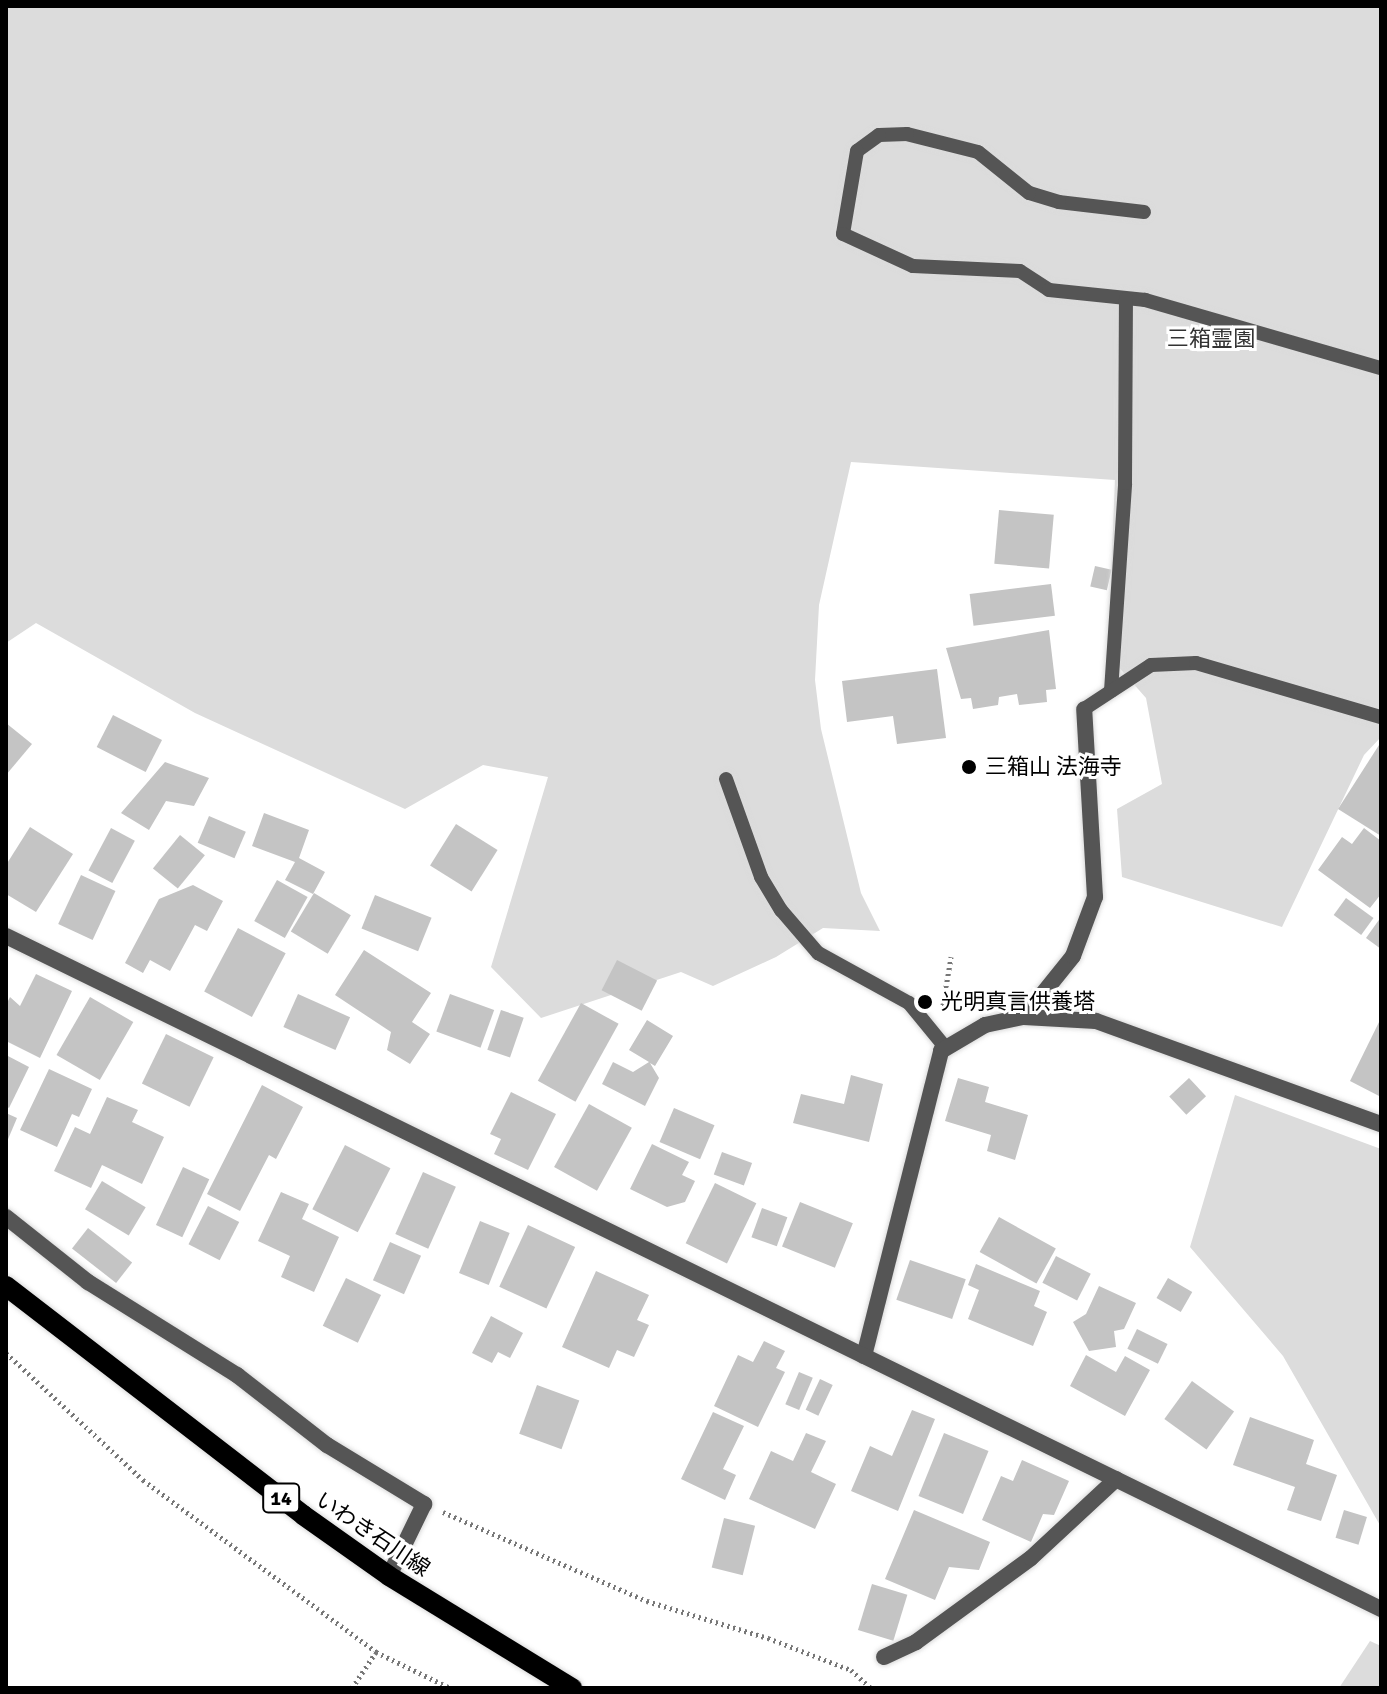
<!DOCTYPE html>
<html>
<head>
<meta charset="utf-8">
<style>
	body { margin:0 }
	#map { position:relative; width:1387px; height:1694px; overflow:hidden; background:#fff; font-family:Signika,"Noto Sans JP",sans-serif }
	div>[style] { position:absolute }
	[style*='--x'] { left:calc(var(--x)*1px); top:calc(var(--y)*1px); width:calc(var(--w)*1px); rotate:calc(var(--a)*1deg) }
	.green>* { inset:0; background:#dcdcdc }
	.building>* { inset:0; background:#c4c4c4; transform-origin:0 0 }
	.path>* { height:5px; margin-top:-2.5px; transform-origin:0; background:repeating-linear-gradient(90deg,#777 0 2px,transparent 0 6px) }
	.roads { filter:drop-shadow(0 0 2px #dbdbdb) drop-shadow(0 0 2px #dbdbdb) }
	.service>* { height:14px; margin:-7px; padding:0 7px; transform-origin:7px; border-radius:7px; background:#555 }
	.minor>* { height:16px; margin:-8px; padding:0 8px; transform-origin:8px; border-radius:8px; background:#555 }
	.tertiary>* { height:16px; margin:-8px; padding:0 8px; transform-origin:8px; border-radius:8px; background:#555 }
	.primary>* { height:20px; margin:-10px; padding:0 10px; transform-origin:10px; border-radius:10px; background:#000 }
	.dots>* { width:22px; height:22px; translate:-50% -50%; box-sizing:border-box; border:4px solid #fff; border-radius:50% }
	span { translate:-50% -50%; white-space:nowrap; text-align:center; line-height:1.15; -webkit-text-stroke:6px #fff; paint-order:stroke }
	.shield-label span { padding:2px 6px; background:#fff; border:2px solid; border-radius:6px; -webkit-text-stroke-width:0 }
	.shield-label { font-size:20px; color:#000; font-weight:700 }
	.park-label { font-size:22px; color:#333 }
	.poi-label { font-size:22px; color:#000 }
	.left { translate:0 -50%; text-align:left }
	.street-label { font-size:22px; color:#000 }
	.frame { position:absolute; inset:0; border:8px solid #000; pointer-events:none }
</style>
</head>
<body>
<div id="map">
	<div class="green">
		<i style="clip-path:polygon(6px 6px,1381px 6px,1381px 737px,1364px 755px,1282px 927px,1122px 877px,1117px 809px,1162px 784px,1146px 698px,1108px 655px,1115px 480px,851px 462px,819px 605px,815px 680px,821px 729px,861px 893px,880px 931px,823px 928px,776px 957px,713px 986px,681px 972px,541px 1018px,491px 967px,548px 777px,483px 765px,405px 809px,195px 713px,36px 623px,6px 643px)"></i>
		<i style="clip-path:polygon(1235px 1095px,1381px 1149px,1381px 1527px,1283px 1356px,1190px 1247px)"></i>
		<i style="clip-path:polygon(1370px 1641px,1381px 1646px,1381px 1688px,1339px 1688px)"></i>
	</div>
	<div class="building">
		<i style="left:999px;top:510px;width:55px;height:54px;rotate:5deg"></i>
		<i style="left:1095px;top:566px;width:17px;height:21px;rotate:13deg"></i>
		<i style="left:1051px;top:584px;width:32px;height:82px;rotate:83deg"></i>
		<i style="clip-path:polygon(1049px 630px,1056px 689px,1046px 690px,1047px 702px,1019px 705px,1017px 694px,999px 697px,998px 705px,973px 709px,971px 698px,961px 699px,946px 648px)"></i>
		<i style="clip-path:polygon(937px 669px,946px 738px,897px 744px,893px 716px,847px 722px,842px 681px)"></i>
		<i style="left:113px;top:715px;width:55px;height:36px;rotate:27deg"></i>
		<i style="clip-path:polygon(6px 723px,32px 744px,6px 775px)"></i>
		<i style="clip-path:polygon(1379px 745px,1381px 747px,1381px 836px,1338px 809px)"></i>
		<i style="clip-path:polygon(165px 762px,209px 778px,194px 806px,166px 801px,149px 830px,121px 813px)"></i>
		<i style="clip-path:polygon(264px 813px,309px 830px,299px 858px,325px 872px,313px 894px,285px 880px,295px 862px,252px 846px)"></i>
		<i style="left:209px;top:816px;width:40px;height:29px;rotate:23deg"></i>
		<i style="left:456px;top:824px;width:49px;height:49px;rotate:32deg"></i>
		<i style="clip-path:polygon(30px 827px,73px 854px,36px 912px,6px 894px,6px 865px)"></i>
		<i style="left:111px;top:828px;width:27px;height:48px;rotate:28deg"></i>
		<i style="clip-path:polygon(1364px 828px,1381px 841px,1381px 894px,1370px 908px,1318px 870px,1342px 837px,1352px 844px)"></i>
		<i style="left:180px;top:835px;width:32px;height:43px;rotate:39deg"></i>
		<i style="left:81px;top:875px;width:38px;height:54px;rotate:25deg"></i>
		<i style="left:277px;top:880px;width:35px;height:47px;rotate:29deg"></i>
		<i style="clip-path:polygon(193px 885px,223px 901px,207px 931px,195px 925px,170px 971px,150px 960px,143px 973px,125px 963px,159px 899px)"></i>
		<i style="left:314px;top:893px;width:43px;height:45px;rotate:31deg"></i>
		<i style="left:375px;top:895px;width:61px;height:36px;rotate:22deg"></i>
		<i style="left:1346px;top:898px;width:34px;height:21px;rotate:36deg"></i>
		<i style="clip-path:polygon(1381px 917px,1381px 949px,1366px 938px)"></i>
		<i style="left:238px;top:928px;width:54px;height:72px;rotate:28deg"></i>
		<i style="clip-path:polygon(364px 950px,431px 993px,412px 1022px,430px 1034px,410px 1064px,387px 1050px,391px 1032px,335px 995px)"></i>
		<i style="left:617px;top:960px;width:45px;height:34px;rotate:27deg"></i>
		<i style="clip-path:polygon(36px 974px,72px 991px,40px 1058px,6px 1041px,6px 1005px,10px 997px,20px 1006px)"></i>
		<i style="left:298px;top:994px;width:57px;height:36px;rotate:24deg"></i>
		<i style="left:450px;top:994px;width:47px;height:40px;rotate:20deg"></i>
		<i style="left:90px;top:997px;width:50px;height:67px;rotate:30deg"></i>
		<i style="left:581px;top:1003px;width:43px;height:89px;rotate:29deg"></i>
		<i style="left:501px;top:1010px;width:24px;height:42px;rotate:19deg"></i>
		<i style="clip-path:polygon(1381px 1018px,1381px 1097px,1350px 1081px)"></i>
		<i style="clip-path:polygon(647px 1020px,673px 1036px,655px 1066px,650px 1063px,659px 1078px,645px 1106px,602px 1084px,613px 1062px,633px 1072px,649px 1062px,629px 1050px)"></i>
		<i style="left:166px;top:1034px;width:53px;height:55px;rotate:26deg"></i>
		<i style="clip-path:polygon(6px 1055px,29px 1067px,9px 1108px,6px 1106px)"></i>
		<i style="clip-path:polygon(49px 1069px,92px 1089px,79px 1117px,72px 1114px,57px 1147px,20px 1130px)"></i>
		<i style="clip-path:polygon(851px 1075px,883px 1084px,869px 1142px,793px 1123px,801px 1094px,844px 1104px)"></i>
		<i style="clip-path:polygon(958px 1078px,989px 1087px,985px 1102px,1028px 1115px,1015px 1160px,987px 1151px,991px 1135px,945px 1121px)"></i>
		<i style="left:1189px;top:1078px;width:25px;height:27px;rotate:47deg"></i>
		<i style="clip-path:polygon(262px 1085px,303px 1107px,276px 1159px,269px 1155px,240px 1211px,207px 1194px)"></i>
		<i style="clip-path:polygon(511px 1092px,556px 1114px,528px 1170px,494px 1154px,501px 1139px,490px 1134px)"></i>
		<i style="clip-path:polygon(107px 1097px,138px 1110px,132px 1122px,164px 1137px,142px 1184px,102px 1165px,91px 1188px,54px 1171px,75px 1127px,90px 1134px)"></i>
		<i style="left:589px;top:1104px;width:49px;height:72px;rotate:29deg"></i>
		<i style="left:674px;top:1108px;width:44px;height:37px;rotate:23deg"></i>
		<i style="clip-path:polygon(6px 1113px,17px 1118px,6px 1144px)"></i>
		<i style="clip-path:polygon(652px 1144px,689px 1162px,682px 1175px,695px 1181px,685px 1202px,667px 1207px,630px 1189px)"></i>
		<i style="left:345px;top:1145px;width:51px;height:72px;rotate:27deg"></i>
		<i style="left:722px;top:1152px;width:32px;height:24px;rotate:20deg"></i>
		<i style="left:183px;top:1167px;width:29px;height:64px;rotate:25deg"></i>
		<i style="left:423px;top:1172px;width:36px;height:68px;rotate:24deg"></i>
		<i style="left:102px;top:1181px;width:51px;height:33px;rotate:31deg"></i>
		<i style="left:715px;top:1183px;width:46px;height:67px;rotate:26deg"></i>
		<i style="clip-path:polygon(281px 1192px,309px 1204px,302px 1219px,339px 1237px,314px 1292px,281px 1277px,290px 1256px,258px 1241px)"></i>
		<i style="left:800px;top:1202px;width:57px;height:48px;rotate:22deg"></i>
		<i style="left:208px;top:1206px;width:35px;height:43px;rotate:27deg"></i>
		<i style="left:762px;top:1208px;width:27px;height:31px;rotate:20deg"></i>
		<i style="left:999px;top:1217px;width:65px;height:40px;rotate:29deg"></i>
		<i style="left:480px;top:1221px;width:32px;height:56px;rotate:22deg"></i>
		<i style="left:528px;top:1225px;width:52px;height:68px;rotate:25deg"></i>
		<i style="left:88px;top:1228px;width:56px;height:26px;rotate:38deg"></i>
		<i style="left:390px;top:1242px;width:34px;height:42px;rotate:24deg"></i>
		<i style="left:1056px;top:1256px;width:39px;height:30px;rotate:27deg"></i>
		<i style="left:910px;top:1260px;width:59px;height:42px;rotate:19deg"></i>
		<i style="clip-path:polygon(976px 1264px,1040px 1291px,1034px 1306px,1047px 1312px,1033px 1346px,968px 1319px,979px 1290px,968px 1285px)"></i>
		<i style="clip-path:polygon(596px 1271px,649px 1295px,637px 1320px,649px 1325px,634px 1357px,617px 1350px,609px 1368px,562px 1347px)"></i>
		<i style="left:346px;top:1278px;width:39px;height:53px;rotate:26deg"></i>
		<i style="left:1168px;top:1278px;width:28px;height:23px;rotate:30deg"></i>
		<i style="clip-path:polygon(1099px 1286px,1136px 1303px,1124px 1329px,1114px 1331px,1116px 1347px,1089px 1351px,1073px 1322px,1086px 1314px)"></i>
		<i style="clip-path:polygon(491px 1316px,523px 1333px,510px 1358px,498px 1352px,492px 1363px,472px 1353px)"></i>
		<i style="left:1137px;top:1329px;width:34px;height:22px;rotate:26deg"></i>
		<i style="clip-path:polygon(764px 1341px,785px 1351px,776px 1368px,785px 1372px,758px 1427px,714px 1406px,738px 1355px,753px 1362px)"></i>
		<i style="clip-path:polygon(1086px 1355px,1116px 1372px,1125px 1356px,1150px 1370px,1125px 1416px,1070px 1386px)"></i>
		<i style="left:799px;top:1372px;width:15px;height:35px;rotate:23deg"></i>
		<i style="left:820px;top:1379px;width:14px;height:34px;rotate:25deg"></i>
		<i style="left:1192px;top:1381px;width:52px;height:47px;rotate:36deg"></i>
		<i style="left:537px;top:1385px;width:45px;height:52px;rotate:20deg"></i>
		<i style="clip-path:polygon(912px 1410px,935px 1419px,898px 1511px,851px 1491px,870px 1446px,892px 1456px)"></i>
		<i style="clip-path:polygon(713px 1412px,744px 1426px,723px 1469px,736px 1475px,725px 1500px,681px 1479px)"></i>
		<i style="clip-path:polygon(1250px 1417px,1314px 1440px,1306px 1464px,1337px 1475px,1321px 1521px,1287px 1510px,1295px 1487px,1233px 1465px)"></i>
		<i style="clip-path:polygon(806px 1433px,826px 1441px,811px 1472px,836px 1484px,815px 1529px,749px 1499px,771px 1451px,793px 1461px)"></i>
		<i style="left:944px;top:1433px;width:48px;height:68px;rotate:22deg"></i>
		<i style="clip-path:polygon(1022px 1460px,1069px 1481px,1054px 1515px,1043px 1514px,1031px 1542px,982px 1520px,1001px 1476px,1013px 1481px)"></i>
		<i style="clip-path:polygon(914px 1510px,990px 1542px,979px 1570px,949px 1567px,935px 1600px,885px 1579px)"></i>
		<i style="left:1344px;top:1510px;width:24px;height:29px;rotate:17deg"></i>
		<i style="left:724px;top:1518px;width:32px;height:51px;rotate:14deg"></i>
		<i style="left:872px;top:1584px;width:37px;height:48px;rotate:17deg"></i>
	</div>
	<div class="path">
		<i style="--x:942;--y:1011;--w:55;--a:-80.5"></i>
		<i style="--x:6;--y:1353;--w:187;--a:42.8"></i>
		<i style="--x:143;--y:1480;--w:290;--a:36.4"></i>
		<i style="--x:376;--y:1652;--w:82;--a:25.9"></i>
		<i style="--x:443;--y:1512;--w:223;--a:23.6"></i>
		<i style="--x:647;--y:1601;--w:127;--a:17"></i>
		<i style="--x:768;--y:1638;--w:89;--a:21.1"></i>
		<i style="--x:851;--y:1670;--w:27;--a:42"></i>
		<i style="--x:352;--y:1688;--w:43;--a:-56.3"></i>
	</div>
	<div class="roads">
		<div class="service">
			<i style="--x:1144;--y:212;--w:86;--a:-173.3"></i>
			<i style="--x:1059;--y:202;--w:31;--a:-163"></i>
			<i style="--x:1029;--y:193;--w:65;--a:-141.2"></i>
			<i style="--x:978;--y:152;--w:73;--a:-165.8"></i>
			<i style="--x:907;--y:134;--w:28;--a:178"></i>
			<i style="--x:879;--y:135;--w:27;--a:144"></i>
			<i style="--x:857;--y:151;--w:84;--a:99.6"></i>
			<i style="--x:843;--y:234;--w:77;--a:24.6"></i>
			<i style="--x:913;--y:266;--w:107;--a:2.7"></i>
			<i style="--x:1020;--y:271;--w:35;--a:33"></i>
			<i style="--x:1049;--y:290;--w:97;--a:5.9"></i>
			<i style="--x:1145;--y:300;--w:246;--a:16.1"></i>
			<i style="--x:1111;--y:691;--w:208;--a:-86.1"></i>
			<i style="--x:1125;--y:483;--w:184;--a:-89.7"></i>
			<i style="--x:1084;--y:709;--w:80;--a:-33.3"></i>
			<i style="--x:1151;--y:665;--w:45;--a:-2.5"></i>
			<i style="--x:1196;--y:663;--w:193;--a:16.3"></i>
			<i style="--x:726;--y:779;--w:104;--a:70.3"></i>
			<i style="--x:761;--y:877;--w:39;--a:59"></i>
			<i style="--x:781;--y:910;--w:57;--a:49.3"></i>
			<i style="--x:818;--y:953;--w:104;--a:28.8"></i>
			<i style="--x:909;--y:1003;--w:57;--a:50.7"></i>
		</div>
		<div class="minor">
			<i style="--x:1024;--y:1017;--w:78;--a:-51.2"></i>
			<i style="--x:1073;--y:956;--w:63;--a:-69.6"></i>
			<i style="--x:1095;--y:897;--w:188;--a:-93.3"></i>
			<i style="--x:6;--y:1217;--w:105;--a:38.4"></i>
			<i style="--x:88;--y:1282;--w:176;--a:32"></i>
			<i style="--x:237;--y:1375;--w:114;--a:37.9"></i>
			<i style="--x:327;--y:1445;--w:114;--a:31.3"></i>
			<i style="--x:424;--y:1504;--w:80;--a:115.9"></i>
			<i style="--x:864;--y:1356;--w:315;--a:-75.8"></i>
			<i style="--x:941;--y:1051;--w:51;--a:-30.6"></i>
			<i style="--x:985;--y:1025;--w:40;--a:-12"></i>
			<i style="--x:1024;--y:1017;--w:72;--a:3.2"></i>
			<i style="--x:1096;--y:1021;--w:303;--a:19.9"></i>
			<i style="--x:884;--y:1657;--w:35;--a:-25"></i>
			<i style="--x:916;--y:1642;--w:142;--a:-36.1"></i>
			<i style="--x:1031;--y:1558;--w:116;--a:-42.9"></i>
		</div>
		<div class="tertiary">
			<i style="--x:6;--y:936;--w:1531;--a:26.08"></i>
		</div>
		<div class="primary">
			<i style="--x:6;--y:1286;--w:375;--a:37.6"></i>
			<i style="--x:303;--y:1515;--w:105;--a:35.3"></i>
			<i style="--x:389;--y:1576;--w:215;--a:31.5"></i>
		</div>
	</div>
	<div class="dots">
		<i style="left:969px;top:767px;background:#000"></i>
		<i style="left:925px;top:1002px;background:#000"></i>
	</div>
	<div class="shield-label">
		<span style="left:281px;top:1498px">14</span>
	</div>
	<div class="park-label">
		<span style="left:1211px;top:339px">三箱霊園</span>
	</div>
	<div class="poi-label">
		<span class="left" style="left:985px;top:767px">三箱山 法海寺</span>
		<span class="left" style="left:941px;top:1002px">光明真言供養塔</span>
	</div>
	<div class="street-label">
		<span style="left:373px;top:1534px;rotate:34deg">いわき石川線</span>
	</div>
	<div class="frame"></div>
</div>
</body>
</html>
